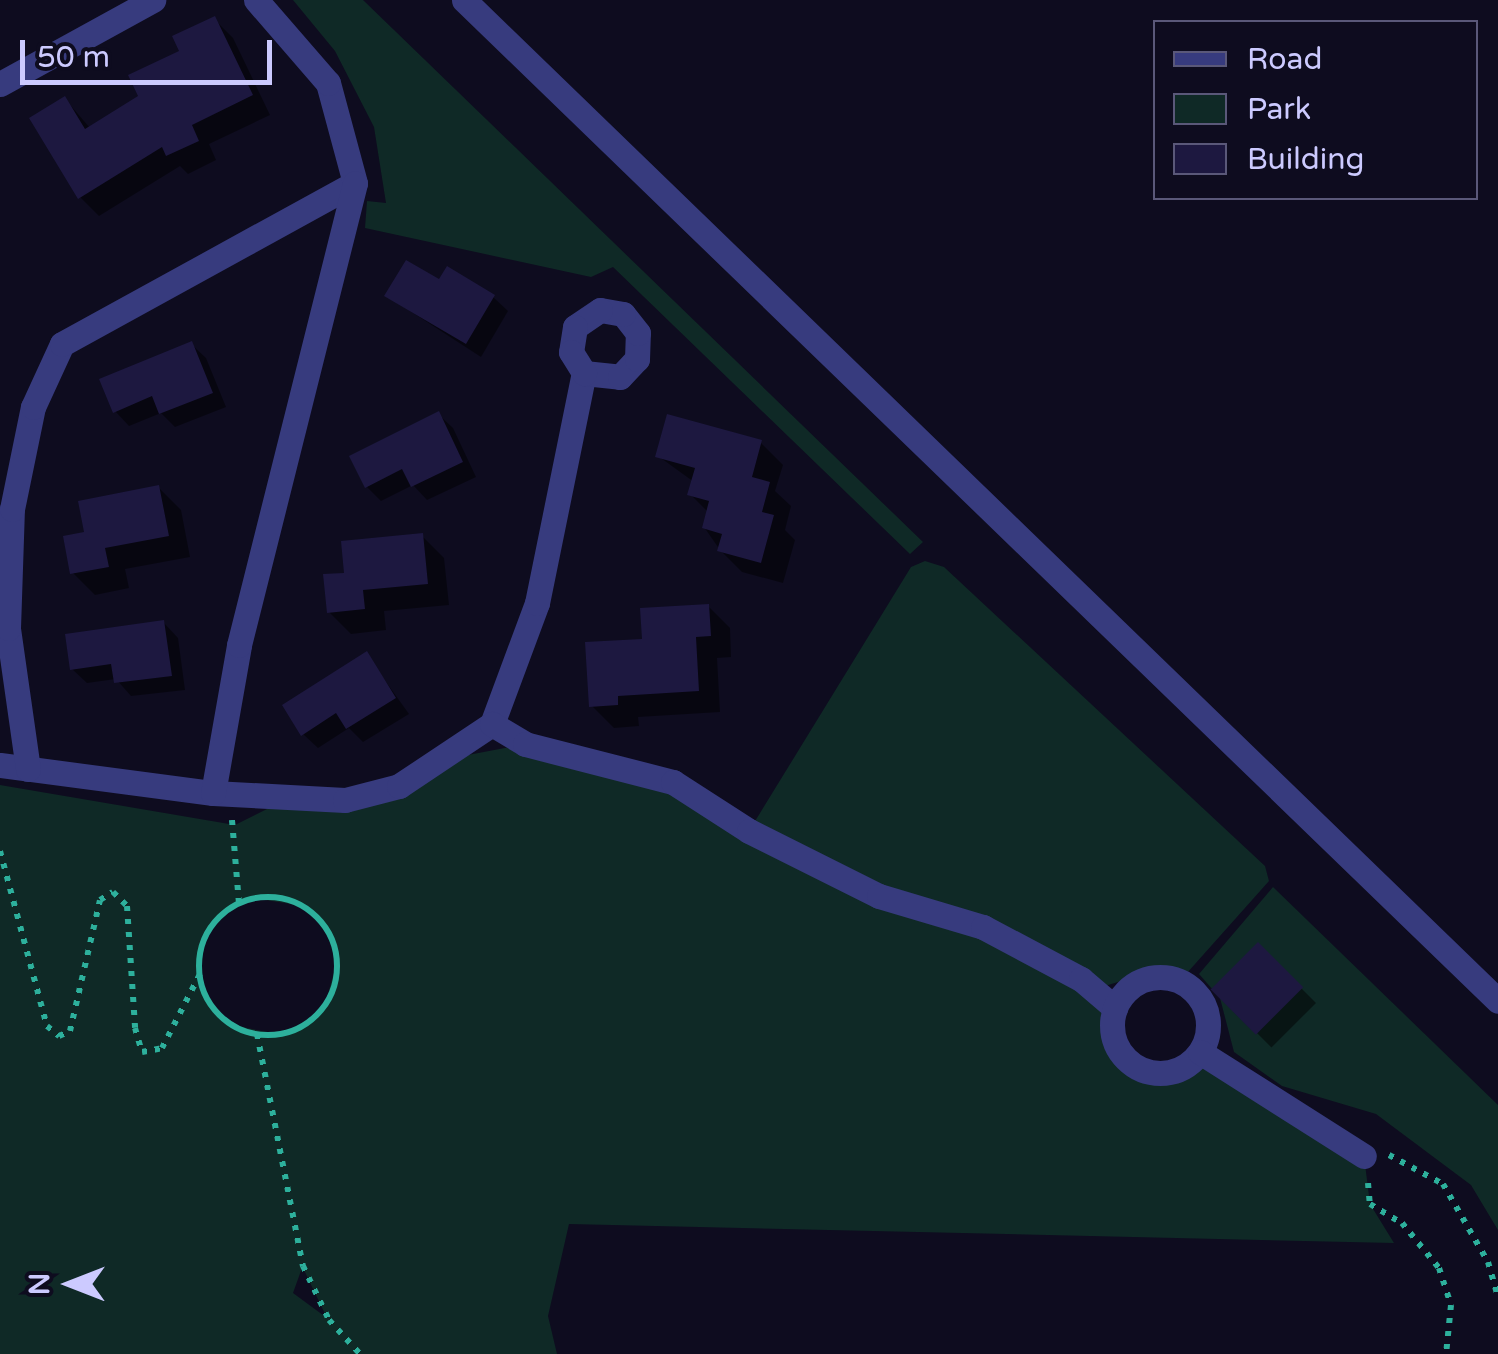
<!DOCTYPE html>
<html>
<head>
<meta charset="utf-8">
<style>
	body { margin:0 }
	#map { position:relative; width:1498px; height:1354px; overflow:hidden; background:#0e0c1f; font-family:"Varela Round",sans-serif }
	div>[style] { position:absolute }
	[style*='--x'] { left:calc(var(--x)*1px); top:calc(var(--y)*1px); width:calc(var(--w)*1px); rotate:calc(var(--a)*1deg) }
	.green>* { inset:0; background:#0f2926 }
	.shadow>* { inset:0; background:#0007; transform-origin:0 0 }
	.building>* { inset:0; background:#1d1840; transform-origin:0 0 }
	.path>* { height:6px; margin-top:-3px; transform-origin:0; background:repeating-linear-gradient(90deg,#2db09c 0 5px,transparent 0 13px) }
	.path>.ring { margin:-3px; padding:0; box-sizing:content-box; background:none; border:6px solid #2db09c; border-radius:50% }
	.street>* { height:25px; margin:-12.5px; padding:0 12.5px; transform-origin:12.5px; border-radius:12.5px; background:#373b7e }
	.street>.ring { margin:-12.5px; padding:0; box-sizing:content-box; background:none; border:25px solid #373b7e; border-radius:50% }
	span { translate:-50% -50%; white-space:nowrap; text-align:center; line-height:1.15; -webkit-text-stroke:8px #0e0c1f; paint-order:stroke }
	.legend { position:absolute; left:1153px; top:20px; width:325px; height:180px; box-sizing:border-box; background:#0e0c1f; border:2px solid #5a5879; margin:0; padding:12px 18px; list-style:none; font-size:30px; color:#cccaff }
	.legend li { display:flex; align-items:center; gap:20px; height:50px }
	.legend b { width:50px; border:2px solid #5a5879 }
	.north { position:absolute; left:20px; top:1234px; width:100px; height:100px; -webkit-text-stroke:8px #0e0c1f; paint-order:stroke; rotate:270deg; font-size:28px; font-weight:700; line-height:40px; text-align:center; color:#cccaff }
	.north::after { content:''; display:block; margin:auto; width:35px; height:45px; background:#cccaff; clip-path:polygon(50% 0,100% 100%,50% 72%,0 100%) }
	.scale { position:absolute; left:20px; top:40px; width:252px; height:45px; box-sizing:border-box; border:5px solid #cccaff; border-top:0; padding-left:12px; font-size:30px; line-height:35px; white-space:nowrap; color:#cccaff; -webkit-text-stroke:8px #0e0c1f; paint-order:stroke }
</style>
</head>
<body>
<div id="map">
	<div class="green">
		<i style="clip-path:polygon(293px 0,363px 0,923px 542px,910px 554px,613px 267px,591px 277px,365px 228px,367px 201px,386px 203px,374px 127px,335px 51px)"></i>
		<i style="clip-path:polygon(evenodd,925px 561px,944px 567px,1265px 866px,1269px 881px,1187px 973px,1163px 968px,1105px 986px,1121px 1054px,1161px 1074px,1200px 1052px,1364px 1156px,1370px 1204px,1394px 1243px,569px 1224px,548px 1316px,557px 1354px,0 1354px,0 785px,235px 825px,287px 799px,345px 800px,447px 759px,525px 744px,589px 757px,749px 831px,911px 567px,925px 561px,253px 898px,304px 906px,323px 924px,337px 961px,325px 1005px,298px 1029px,277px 1034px,232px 1025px,210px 1002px,200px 974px,206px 935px,220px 916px,253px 898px,925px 561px,302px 1268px,303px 1268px,327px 1318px,293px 1293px,302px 1268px)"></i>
		<i style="clip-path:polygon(1273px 887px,1498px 1105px,1498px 1230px,1471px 1185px,1376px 1114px,1282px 1086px,1234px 1052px,1220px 998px,1199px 974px)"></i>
	</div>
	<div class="shadow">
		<i style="clip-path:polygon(214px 19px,233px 38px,270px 115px,209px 144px,216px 160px,188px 174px,180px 166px,99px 216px,80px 197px,65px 99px,90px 128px,141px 97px)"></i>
		<i style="clip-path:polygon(440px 283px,493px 297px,508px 311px,481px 357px,387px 296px)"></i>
		<i style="clip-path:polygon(191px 344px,206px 358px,226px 407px,175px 427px,161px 413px,129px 426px,115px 411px)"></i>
		<i style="clip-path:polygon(438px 414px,453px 428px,476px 477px,427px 500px,413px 485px,381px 501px,367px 487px)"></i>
		<i style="clip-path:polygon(761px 443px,783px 465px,775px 491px,791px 506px,785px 530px,795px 540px,783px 583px,742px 572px,720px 550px,704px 527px,708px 512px,690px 494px,694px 482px,658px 456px)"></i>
		<i style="clip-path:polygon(159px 488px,181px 510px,190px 557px,125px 569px,129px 588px,95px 595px,73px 573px,87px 534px)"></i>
		<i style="clip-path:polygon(422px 536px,444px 558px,449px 605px,384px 611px,386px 630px,351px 634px,329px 612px,347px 575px)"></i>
		<i style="clip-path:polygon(708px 606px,730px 628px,731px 657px,717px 658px,720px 712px,638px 717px,639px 726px,614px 728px,592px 706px,645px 641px)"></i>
		<i style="clip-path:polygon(164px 623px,178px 638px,185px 690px,131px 696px,116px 679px,87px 683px,72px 669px)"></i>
		<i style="clip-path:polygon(366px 654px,409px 714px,363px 742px,349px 728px,318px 748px,303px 734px)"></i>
		<i style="left:1258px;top:945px;width:82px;height:63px;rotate:45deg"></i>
	</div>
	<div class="building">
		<i style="clip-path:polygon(215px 16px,253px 95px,192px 125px,199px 141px,166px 156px,162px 147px,78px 199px,29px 118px,65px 96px,85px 129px,138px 96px,128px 75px,179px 51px,172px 36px)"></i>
		<i style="clip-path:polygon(406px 260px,439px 279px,447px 266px,495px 295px,466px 344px,384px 296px)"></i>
		<i style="clip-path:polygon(192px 341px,213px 393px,159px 414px,152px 396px,113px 413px,99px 379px)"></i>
		<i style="clip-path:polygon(439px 411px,463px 462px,411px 487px,402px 469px,365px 488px,349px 456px)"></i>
		<i style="clip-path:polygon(667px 414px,762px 440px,752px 477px,770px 482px,762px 512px,774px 515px,761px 563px,717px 551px,722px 534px,702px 528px,709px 501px,687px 495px,695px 468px,655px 457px)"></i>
		<i style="clip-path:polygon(159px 485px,169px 536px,105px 548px,109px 567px,70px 574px,63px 536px,84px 532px,78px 501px)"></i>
		<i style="clip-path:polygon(423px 533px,428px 584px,363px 590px,365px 609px,327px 613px,323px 574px,344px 573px,341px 541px)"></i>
		<i style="clip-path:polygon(709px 604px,711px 636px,696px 637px,699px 691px,618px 696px,618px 705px,589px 707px,585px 642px,642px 639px,640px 608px)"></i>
		<i style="clip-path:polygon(164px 620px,172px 676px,114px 683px,111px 664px,70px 670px,65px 634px)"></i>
		<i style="clip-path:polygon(367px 651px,396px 698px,346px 729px,336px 713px,301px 736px,282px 705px)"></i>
		<i style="left:1258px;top:942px;width:64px;height:67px;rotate:45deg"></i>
	</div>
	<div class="path">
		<i style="--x:232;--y:820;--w:83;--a:85.2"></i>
		<i style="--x:0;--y:851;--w:181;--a:75"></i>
		<i style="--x:47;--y:1026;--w:16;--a:40"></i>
		<i style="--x:59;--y:1036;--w:12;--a:-24"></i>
		<i style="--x:70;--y:1031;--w:134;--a:-77.1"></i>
		<i style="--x:100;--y:900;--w:15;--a:-32"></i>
		<i style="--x:113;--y:892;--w:20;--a:45"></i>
		<i style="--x:127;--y:906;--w:122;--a:86.2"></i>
		<i style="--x:135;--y:1028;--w:25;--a:74"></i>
		<i style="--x:142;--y:1052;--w:20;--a:-11"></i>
		<i style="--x:162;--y:1048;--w:83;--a:-62.8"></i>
		<i class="ring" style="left:199px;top:897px;width:132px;height:132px"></i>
		<i style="--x:257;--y:1034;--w:237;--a:78.8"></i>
		<i style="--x:303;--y:1266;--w:60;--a:64.3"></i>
		<i style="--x:329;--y:1320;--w:46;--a:47.6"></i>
		<i style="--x:1389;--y:1155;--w:61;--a:28.2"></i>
		<i style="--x:1443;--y:1184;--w:90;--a:60"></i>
		<i style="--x:1488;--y:1262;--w:37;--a:74"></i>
		<i style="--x:1368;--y:1183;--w:21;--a:85"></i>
		<i style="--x:1370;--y:1204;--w:37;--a:31"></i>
		<i style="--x:1402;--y:1223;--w:58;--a:50.6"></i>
		<i style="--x:1439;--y:1268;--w:39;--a:72"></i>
		<i style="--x:1451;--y:1305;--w:49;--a:95.8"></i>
	</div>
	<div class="street">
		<i style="--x:464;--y:0;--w:1439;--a:44.07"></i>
		<i style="--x:0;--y:84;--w:175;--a:-28.8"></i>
		<i style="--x:492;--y:724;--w:129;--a:-69.6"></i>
		<i style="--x:537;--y:603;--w:235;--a:-78.5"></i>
		<i style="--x:584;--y:373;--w:36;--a:6"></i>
		<i style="--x:620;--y:377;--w:25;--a:-47"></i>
		<i style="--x:637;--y:359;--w:26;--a:-88"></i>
		<i style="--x:638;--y:333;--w:24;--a:-128"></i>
		<i style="--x:623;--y:314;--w:23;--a:-170"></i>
		<i style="--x:600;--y:310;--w:30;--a:146"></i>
		<i style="--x:575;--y:327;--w:25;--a:99"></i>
		<i style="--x:571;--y:352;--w:25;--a:58"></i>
		<i style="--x:0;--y:765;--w:215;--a:7.5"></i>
		<i style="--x:213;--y:793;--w:132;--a:3"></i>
		<i style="--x:345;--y:800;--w:56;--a:-14.5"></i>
		<i style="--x:399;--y:786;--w:112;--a:-33.7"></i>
		<i style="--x:492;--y:724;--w:39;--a:31"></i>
		<i style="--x:525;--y:744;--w:153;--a:14.4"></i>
		<i style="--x:673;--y:782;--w:90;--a:32.8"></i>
		<i style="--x:749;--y:831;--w:145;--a:26.6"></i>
		<i style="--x:879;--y:896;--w:109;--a:16.6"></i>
		<i style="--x:983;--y:927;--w:111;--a:28"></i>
		<i style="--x:1081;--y:979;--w:45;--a:40.5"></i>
		<i style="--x:28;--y:769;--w:142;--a:-98.1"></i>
		<i style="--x:8;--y:628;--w:119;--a:-88.1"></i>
		<i style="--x:12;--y:509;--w:104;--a:-78.4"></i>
		<i style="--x:33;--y:407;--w:69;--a:-65.3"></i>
		<i style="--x:62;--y:344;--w:334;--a:-28.8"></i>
		<i style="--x:355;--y:183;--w:104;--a:-105.1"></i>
		<i style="--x:328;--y:83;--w:110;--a:-130.9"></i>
		<i style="--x:213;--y:793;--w:150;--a:-80"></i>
		<i style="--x:239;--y:645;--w:476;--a:-75.9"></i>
		<i class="ring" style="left:1112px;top:977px;width:71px;height:71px"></i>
		<i style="--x:1200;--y:1052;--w:194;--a:32.4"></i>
	</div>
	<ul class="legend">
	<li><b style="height:12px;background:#373b7e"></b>Road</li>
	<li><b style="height:28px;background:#0f2926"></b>Park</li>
	<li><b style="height:28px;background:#1d1840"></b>Building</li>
	</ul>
	<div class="north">N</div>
	<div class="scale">50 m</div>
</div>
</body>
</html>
